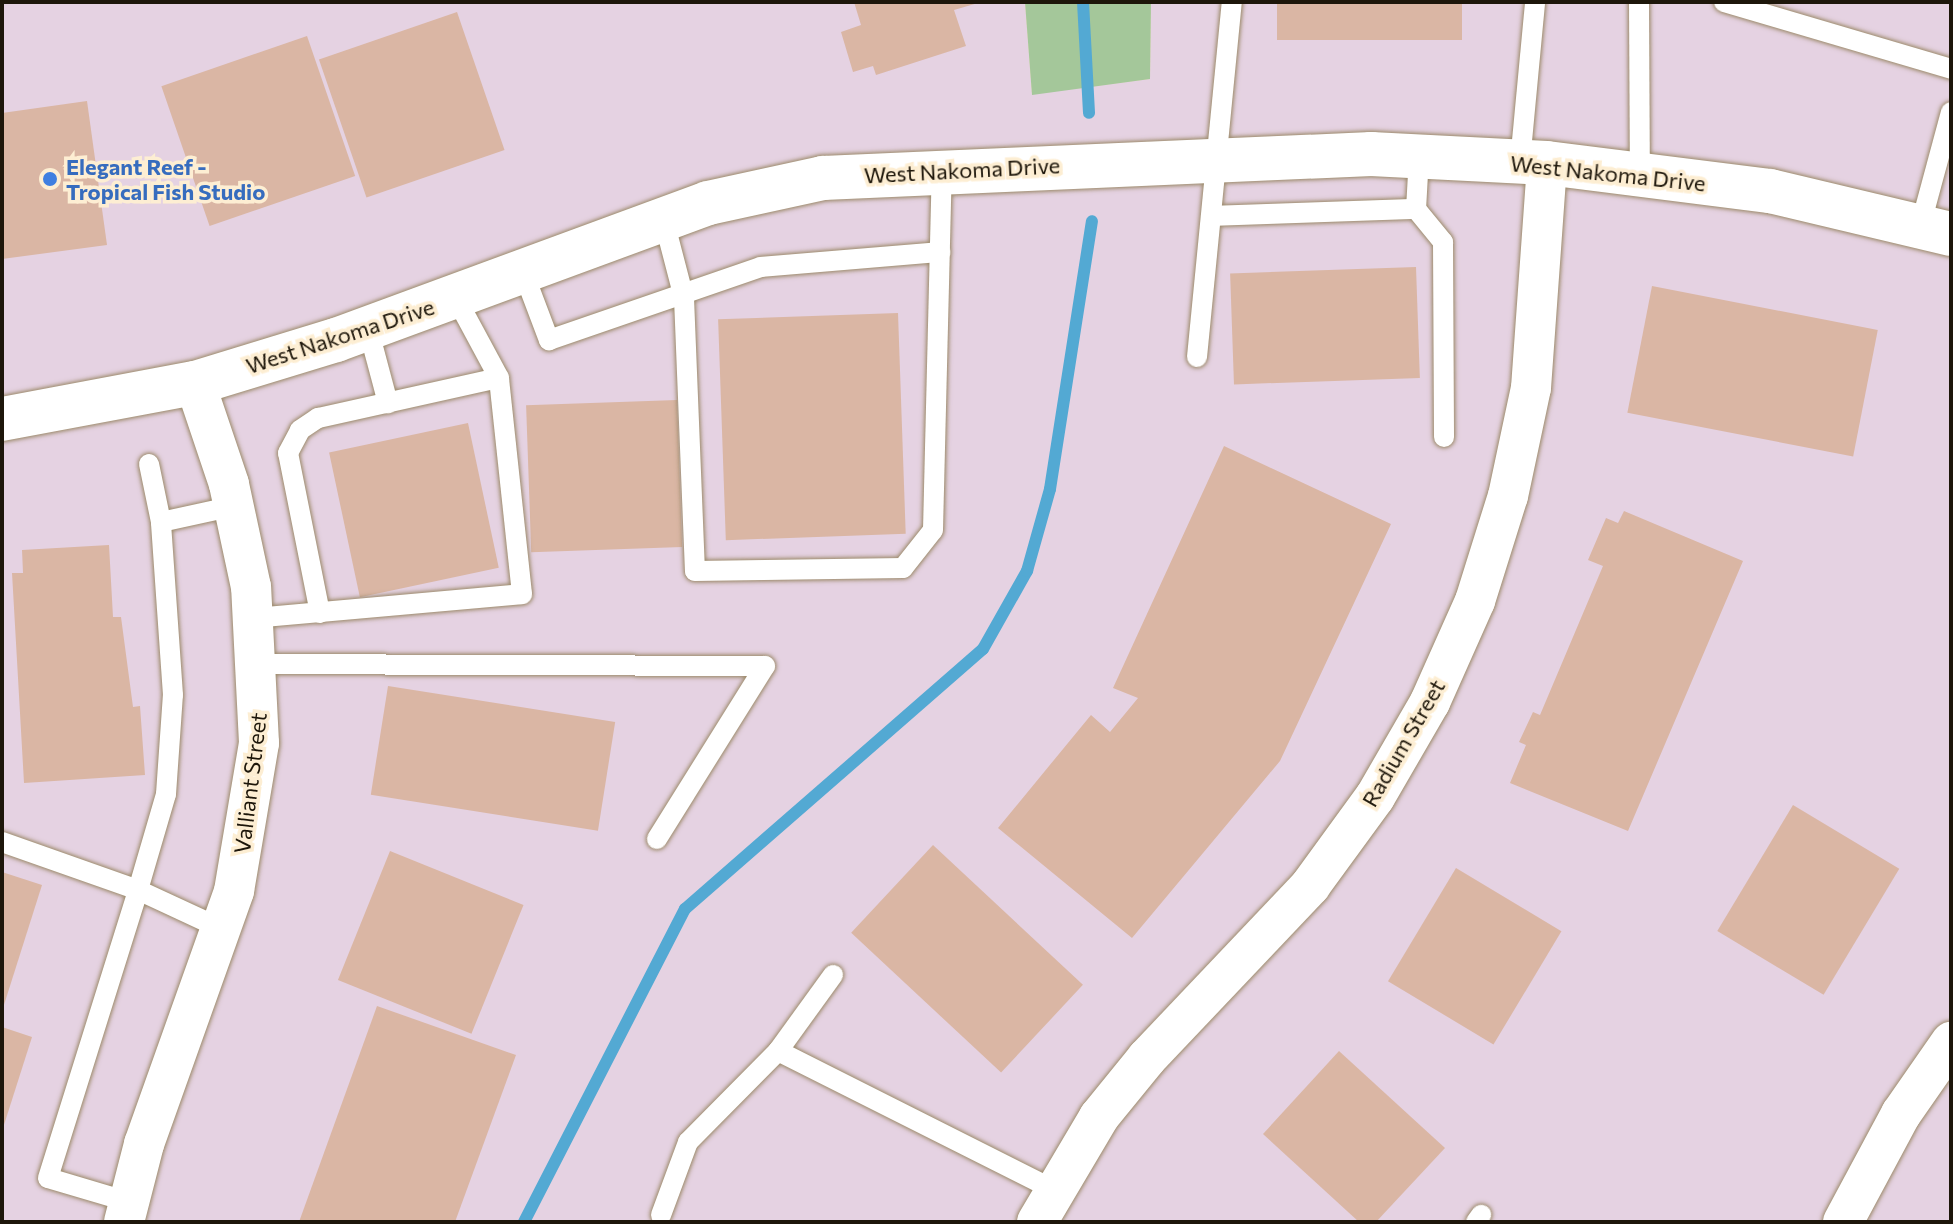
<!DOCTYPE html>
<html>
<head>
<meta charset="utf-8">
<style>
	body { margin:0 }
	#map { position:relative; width:1953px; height:1224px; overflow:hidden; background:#f3e0bf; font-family:Commissioner,sans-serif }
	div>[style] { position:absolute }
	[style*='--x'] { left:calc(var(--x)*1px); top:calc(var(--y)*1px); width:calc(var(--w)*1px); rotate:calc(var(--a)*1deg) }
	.commercial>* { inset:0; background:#e5d2e2 }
	.green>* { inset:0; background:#a4c79a }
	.stream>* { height:12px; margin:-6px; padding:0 6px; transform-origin:6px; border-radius:6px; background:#53a9d3 }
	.building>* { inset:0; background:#dab6a4; transform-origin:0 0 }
	.roads { filter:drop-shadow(0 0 2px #9c8a6b) drop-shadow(0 0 2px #9c8a6b) }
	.service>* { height:20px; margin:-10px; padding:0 10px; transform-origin:10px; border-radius:10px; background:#fff }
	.minor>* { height:40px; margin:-20px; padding:0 20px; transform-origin:20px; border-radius:20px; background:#fff }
	.tertiary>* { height:44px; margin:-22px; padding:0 22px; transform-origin:22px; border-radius:22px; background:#fff }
	.dots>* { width:22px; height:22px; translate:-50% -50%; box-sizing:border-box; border:4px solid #fdeed3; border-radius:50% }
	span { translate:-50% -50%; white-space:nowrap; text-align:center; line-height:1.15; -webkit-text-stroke:7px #fdeed3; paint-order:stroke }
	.shop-label { font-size:22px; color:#366cbe; font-weight:700 }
	.left { translate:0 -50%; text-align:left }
	.street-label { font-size:22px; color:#1d160a }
	.frame { position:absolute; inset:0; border:4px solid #1d160a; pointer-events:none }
</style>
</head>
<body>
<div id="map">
	<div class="commercial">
		<i style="clip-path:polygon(2px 2px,1025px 2px,1032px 94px,1150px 79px,1151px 2px,1951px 2px,1951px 1222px,2px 1222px)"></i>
	</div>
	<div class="green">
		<i style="clip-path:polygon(1025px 2px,1151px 2px,1150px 79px,1032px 95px)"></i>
	</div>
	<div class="stream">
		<i style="--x:1083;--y:2;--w:111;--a:86.9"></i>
		<i style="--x:524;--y:1222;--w:352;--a:-62.8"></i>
		<i style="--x:685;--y:909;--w:395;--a:-41.1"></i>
		<i style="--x:983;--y:649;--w:90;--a:-60.6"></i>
		<i style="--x:1027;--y:571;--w:85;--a:-74.3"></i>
		<i style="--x:1050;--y:489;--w:271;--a:-81.1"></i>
	</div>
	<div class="building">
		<i style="clip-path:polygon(854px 2px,978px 2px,978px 3px,954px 10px,966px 46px,876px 75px,873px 66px,853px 72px,841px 32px,861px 25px)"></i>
		<i style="left:1277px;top:2px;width:185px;height:38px"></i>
		<i style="left:457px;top:12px;width:146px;height:146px;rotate:71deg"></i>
		<i style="left:307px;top:36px;width:148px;height:154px;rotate:71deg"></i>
		<i style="clip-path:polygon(87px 101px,107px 245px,2px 259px,2px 113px)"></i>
		<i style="left:1416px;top:267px;width:111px;height:186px;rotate:88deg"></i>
		<i style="left:1652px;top:286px;width:230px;height:129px;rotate:11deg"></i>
		<i style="left:898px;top:313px;width:221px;height:180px;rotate:88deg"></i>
		<i style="left:677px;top:400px;width:147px;height:151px;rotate:88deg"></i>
		<i style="left:468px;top:423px;width:148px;height:142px;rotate:78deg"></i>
		<i style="clip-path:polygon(1224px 446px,1391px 524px,1280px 761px,1132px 938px,998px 828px,1091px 715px,1110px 732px,1138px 698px,1113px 688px)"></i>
		<i style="clip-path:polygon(1624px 511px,1743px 561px,1628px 831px,1510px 783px,1526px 745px,1519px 742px,1533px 712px,1540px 715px,1603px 566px,1588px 560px,1606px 518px,1618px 523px)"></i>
		<i style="clip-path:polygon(109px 545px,113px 617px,121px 617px,133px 707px,140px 706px,145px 775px,24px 783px,12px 573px,23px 573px,22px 550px)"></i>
		<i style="left:388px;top:686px;width:230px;height:110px;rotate:9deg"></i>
		<i style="left:1793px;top:805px;width:124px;height:147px;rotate:31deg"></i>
		<i style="left:933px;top:845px;width:205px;height:120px;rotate:43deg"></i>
		<i style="left:390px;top:851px;width:144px;height:139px;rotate:22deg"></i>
		<i style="left:1456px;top:868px;width:123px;height:132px;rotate:31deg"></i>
		<i style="clip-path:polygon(2px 872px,42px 885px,3px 1008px,2px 1007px)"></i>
		<i style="clip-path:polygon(377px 1006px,516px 1055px,455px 1222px,299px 1222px)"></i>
		<i style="clip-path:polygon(2px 1027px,32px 1037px,3px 1128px,2px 1128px)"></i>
		<i style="clip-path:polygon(1339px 1051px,1445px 1148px,1376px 1222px,1359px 1222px,1263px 1134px)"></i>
	</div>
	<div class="roads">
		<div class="service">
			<i style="--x:1639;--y:2;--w:173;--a:89.7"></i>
			<i style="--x:1724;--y:2;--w:237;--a:16.4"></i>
			<i style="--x:1419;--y:156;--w:53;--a:93.2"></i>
			<i style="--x:1416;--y:209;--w:43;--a:50.7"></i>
			<i style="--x:1443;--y:242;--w:195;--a:89.7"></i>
			<i style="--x:1520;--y:162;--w:161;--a:-84.6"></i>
			<i style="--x:1212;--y:216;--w:204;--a:-2"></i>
			<i style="--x:664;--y:221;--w:80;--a:75.4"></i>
			<i style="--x:684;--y:298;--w:273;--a:87.7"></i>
			<i style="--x:695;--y:571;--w:208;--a:-0.8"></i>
			<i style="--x:903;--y:568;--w:48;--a:-51.7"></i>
			<i style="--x:933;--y:530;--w:359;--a:-88.6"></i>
			<i style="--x:1920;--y:227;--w:119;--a:-74.9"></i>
			<i style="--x:524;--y:274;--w:71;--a:69.3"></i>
			<i style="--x:549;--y:340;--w:224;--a:-19"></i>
			<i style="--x:761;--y:267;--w:180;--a:-4.8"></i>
			<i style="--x:368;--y:328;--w:78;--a:75.1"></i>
			<i style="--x:1197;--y:357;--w:357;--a:-84.4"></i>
			<i style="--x:149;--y:464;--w:59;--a:78.3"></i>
			<i style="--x:161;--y:522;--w:75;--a:-12.4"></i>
			<i style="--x:320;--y:613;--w:163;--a:-101.3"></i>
			<i style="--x:288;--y:453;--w:26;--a:-62"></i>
			<i style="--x:300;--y:430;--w:22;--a:-34"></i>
			<i style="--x:318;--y:418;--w:185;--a:-12.5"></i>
			<i style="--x:254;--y:618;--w:269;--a:-5.1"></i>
			<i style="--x:522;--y:594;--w:217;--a:-96.1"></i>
			<i style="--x:499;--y:378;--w:91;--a:-118.3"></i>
			<i style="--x:259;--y:664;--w:506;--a:0.23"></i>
			<i style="--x:765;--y:666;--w:204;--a:122"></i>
			<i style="--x:2;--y:842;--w:144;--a:19.4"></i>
			<i style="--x:138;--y:890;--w:100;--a:-73.7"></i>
			<i style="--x:166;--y:794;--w:99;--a:-86"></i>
			<i style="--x:173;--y:695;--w:173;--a:-94"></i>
			<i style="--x:778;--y:1051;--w:309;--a:26.7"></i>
			<i style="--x:129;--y:1202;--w:84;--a:-163.5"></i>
			<i style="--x:48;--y:1178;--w:302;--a:-72.6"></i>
			<i style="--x:138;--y:890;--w:90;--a:24.9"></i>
			<i style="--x:661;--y:1215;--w:78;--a:-69.7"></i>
			<i style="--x:688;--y:1142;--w:128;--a:-45.3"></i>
			<i style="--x:778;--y:1051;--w:94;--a:-54.1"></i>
			<i style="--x:1476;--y:1222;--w:9;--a:-54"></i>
		</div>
		<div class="minor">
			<i style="--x:124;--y:1222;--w:81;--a:-75.6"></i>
			<i style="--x:144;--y:1144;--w:269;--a:-70.4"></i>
			<i style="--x:234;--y:891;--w:150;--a:-80.4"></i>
			<i style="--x:259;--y:743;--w:156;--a:-92.9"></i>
			<i style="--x:251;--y:587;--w:105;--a:-102.1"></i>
			<i style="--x:229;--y:484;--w:107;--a:-108.6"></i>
			<i style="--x:1037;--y:1222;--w:122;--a:-59.4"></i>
			<i style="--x:1099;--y:1117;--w:76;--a:-50.9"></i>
			<i style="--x:1147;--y:1058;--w:237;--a:-46.5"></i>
			<i style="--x:1310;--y:886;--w:110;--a:-53.9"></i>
			<i style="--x:1375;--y:797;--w:110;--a:-59.9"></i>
			<i style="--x:1430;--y:702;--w:111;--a:-66"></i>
			<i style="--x:1475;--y:601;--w:110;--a:-72.6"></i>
			<i style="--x:1508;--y:496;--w:110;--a:-78"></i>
			<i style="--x:1531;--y:388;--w:226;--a:-85.9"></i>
			<i style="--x:1843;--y:1222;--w:123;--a:-61.8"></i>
			<i style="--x:1901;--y:1114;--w:88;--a:-55.2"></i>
		</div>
		<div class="tertiary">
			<i style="--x:2;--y:419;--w:196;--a:-10.6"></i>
			<i style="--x:195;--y:383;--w:147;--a:-17"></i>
			<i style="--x:336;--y:340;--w:396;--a:-20.2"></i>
			<i style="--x:708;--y:203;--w:118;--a:-12.3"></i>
			<i style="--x:823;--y:178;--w:549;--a:-2.51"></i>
			<i style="--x:1371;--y:154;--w:176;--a:2.9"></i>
			<i style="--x:1547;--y:163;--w:225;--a:7.2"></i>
			<i style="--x:1770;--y:191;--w:186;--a:13.4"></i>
		</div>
	</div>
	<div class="dots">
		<i style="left:50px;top:179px;background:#3f7fe0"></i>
	</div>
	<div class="shop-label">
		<span class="left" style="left:66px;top:179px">Elegant Reef -<br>Tropical Fish Studio</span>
	</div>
	<div class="street-label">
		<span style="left:962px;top:170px;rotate:-3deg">West Nakoma Drive</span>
		<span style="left:1608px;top:173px;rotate:6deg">West Nakoma Drive</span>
		<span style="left:340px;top:336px;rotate:-18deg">West Nakoma Drive</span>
		<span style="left:1403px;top:743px;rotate:-60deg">Radium Street</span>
		<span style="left:250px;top:783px;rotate:-83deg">Valliant Street</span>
	</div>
	<div class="frame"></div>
</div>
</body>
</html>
